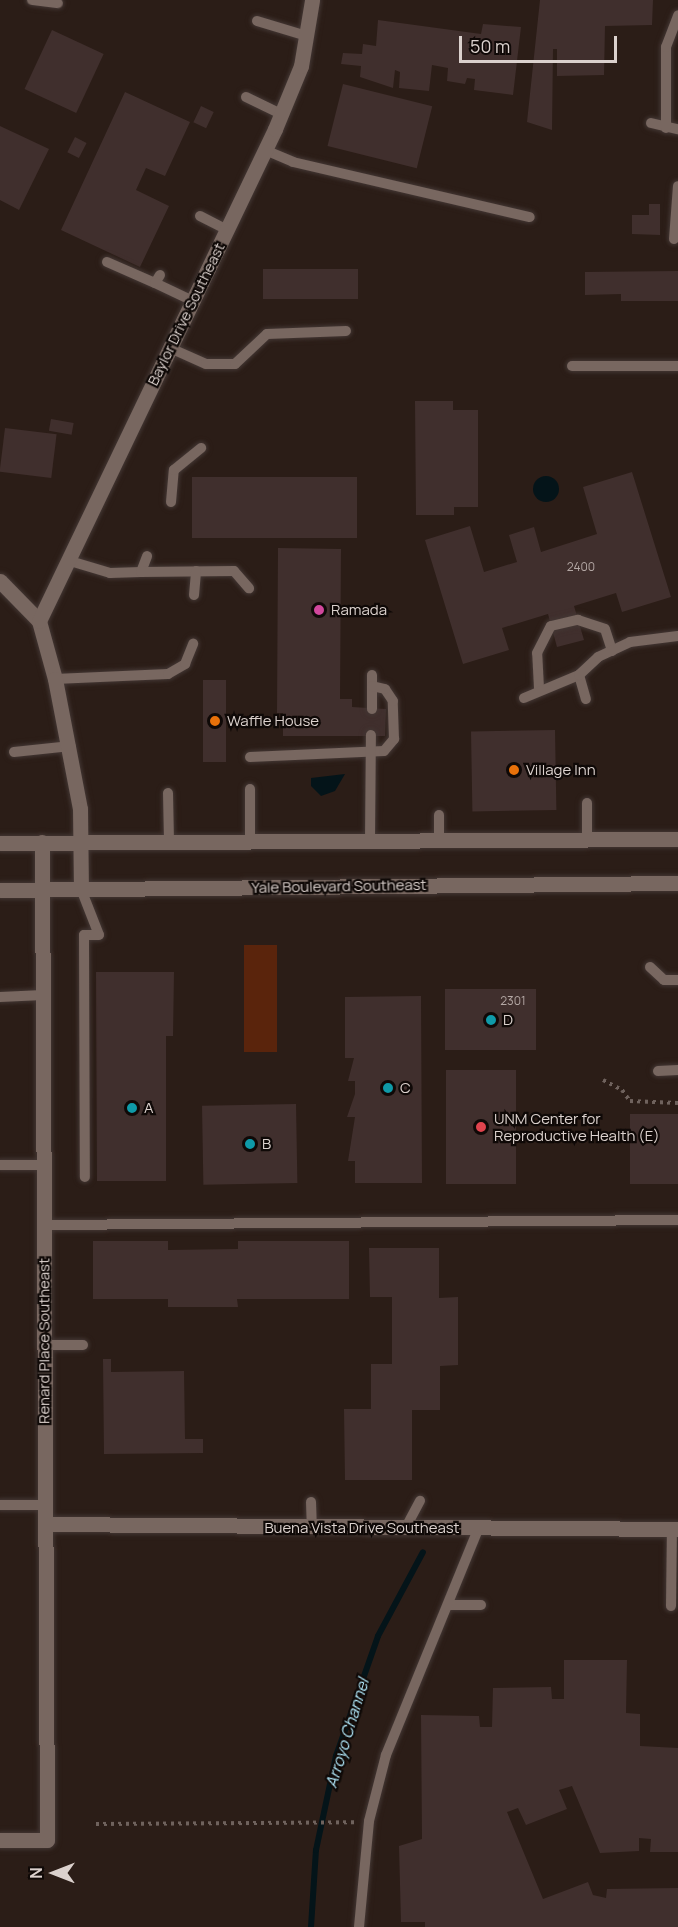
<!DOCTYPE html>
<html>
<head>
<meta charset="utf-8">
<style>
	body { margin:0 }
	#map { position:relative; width:678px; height:1927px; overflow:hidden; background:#2b1d17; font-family:Manrope,sans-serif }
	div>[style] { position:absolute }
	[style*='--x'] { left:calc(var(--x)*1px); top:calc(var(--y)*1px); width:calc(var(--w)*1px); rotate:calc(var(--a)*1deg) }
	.green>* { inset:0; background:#5a240c; transform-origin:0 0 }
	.water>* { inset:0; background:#041419 }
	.round { border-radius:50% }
	.stream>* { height:6px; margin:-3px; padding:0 3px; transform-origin:3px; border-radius:3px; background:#041419 }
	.building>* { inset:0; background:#402f2d; transform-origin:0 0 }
	.path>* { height:4px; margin-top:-2px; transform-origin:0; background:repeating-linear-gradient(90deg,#6f625d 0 3px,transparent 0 7.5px) }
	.roads { filter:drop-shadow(0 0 2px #433734) drop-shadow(0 0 2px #433734) }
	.lane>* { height:10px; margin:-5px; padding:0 5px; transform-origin:5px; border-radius:5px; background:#786760 }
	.street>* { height:15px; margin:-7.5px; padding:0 7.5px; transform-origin:7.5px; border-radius:7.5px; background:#786760 }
	.secondary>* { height:15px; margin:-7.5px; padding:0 7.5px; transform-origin:7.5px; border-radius:7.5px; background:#786760 }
	.dots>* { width:16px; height:16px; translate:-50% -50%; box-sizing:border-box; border:3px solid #0f0907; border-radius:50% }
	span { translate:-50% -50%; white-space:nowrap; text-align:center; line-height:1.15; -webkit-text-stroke:4.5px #0f0907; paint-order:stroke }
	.number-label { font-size:12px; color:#b4a8a5 }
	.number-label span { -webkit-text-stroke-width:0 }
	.street-label { font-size:15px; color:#dbd1cd }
	.poi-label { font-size:15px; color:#dbd1cd }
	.left { translate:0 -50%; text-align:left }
	.water-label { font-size:16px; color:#b0e6f8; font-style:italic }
	.north { position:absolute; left:24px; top:1843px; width:60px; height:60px; -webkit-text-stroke:4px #0f0907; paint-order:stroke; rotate:270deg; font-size:16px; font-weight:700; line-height:24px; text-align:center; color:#dbd1cd }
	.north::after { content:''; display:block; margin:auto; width:21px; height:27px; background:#dbd1cd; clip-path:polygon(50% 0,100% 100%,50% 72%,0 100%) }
	.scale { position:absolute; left:459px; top:36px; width:158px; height:27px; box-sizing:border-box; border:3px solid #dbd1cd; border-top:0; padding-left:8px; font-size:18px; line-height:21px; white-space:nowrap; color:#dbd1cd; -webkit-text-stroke:4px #0f0907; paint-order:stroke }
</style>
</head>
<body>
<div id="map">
	<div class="green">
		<i style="left:244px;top:945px;width:33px;height:107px"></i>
	</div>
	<div class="water">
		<i class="round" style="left:533px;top:476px;width:26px;height:26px"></i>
		<i style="clip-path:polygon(345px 774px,335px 791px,321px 796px,311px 786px,311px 778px)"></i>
	</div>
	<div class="stream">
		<i style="--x:311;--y:1927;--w:77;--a:-86.3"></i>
		<i style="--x:316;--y:1850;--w:96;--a:-78"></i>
		<i style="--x:336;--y:1756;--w:127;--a:-70.7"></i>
		<i style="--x:378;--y:1636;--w:95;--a:-61.8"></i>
	</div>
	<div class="building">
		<i style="clip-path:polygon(540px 0,653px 0,652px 25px,605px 26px,604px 75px,557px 76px,557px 49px,553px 49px,552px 130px,527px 122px)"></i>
		<i style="clip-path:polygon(378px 20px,481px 34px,483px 24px,521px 27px,513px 95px,474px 90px,475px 79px,467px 78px,465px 84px,447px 81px,448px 68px,432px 65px,429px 91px,399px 88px,400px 72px,395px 70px,393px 88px,360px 77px,361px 66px,341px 64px,343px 53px,362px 54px,363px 44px,376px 46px)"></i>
		<i style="left:52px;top:30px;width:57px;height:65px;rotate:25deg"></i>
		<i style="left:343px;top:84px;width:92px;height:64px;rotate:14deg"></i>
		<i style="clip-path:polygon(125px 92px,190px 122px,165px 176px,146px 168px,136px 190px,169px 206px,140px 267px,61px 230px)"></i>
		<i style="left:201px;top:106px;width:14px;height:18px;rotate:25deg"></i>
		<i style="clip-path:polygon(0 126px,49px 149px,19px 210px,0 200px)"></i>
		<i style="left:75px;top:137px;width:13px;height:17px;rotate:27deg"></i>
		<i style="clip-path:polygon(649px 204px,660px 204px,660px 235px,632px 234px,632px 215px,649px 215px)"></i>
		<i style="left:263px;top:269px;width:95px;height:30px"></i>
		<i style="clip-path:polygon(678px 271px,678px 301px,621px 301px,621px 294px,585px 295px,585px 272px)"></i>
		<i style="clip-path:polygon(415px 401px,453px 401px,453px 410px,478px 410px,478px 507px,454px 507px,454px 515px,416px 515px)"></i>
		<i style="left:51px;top:419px;width:23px;height:12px;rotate:10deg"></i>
		<i style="left:5px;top:428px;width:52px;height:44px;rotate:7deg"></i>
		<i style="clip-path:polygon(632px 472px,671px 597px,622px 612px,616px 593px,574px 606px,584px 640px,557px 647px,548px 614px,502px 628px,509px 650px,463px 664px,425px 540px,470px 526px,484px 572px,517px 562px,509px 535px,534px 527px,541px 552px,597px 534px,583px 487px)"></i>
		<i style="left:357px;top:477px;width:61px;height:165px;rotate:90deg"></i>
		<i style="clip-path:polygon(278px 548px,341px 549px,340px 699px,352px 699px,352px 707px,386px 709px,385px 736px,283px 736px,283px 713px,277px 713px)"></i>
		<i style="left:203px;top:680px;width:23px;height:82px"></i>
		<i style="left:555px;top:730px;width:80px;height:84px;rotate:89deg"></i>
		<i style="clip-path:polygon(96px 972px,174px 972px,173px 1036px,166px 1036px,166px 1181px,97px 1181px)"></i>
		<i style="left:445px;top:989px;width:91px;height:61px"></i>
		<i style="clip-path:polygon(421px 996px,422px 1183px,355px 1183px,355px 1161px,348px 1161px,355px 1117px,347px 1117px,355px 1094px,355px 1081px,348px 1081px,354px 1058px,345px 1058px,345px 997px)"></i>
		<i style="left:446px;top:1070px;width:70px;height:114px"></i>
		<i style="left:296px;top:1104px;width:79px;height:94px;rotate:89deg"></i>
		<i style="left:630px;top:1114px;width:48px;height:70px"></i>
		<i style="clip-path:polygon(93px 1241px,168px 1241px,168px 1250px,238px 1249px,238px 1241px,349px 1241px,349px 1299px,237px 1299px,238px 1307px,168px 1307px,168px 1299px,93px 1299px)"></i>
		<i style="clip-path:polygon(369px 1248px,439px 1248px,439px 1298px,458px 1297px,458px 1365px,440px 1366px,440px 1410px,412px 1410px,412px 1480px,345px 1480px,344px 1409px,371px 1409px,371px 1364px,392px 1364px,392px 1297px,370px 1297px)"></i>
		<i style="clip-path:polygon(103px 1359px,111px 1359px,111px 1372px,184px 1371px,185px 1439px,203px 1439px,203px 1453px,104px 1454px)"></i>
		<i style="clip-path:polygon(564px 1660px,627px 1660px,626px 1713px,640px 1714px,640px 1746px,678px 1748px,678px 1852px,650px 1852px,651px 1839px,639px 1838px,639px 1851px,600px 1853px,572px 1786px,559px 1790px,567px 1809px,526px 1825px,518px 1808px,507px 1812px,543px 1899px,588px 1882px,593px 1895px,606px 1898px,607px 1889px,678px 1888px,678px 1927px,425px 1927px,425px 1922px,401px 1922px,399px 1846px,422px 1839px,421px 1715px,479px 1716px,480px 1727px,492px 1727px,493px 1688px,551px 1687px,552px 1699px,564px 1699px)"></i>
	</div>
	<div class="path">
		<i style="--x:603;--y:1080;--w:21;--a:28"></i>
		<i style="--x:622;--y:1090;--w:14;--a:54"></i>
		<i style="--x:630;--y:1101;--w:48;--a:2.4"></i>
		<i style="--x:96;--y:1824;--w:260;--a:-0.4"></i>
	</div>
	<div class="roads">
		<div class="lane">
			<i style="--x:32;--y:0;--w:26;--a:7"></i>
			<i style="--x:257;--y:21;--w:52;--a:16.7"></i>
			<i style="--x:246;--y:97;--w:39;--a:26"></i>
			<i style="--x:651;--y:123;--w:28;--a:13"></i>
			<i style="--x:666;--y:128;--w:81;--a:-90"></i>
			<i style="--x:666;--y:47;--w:34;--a:-69"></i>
			<i style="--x:265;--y:150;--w:30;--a:23"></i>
			<i style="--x:293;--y:162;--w:243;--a:13.1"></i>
			<i style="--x:200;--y:216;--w:30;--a:27"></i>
			<i style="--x:674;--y:239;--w:53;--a:-85.7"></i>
			<i style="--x:107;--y:262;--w:52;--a:23.6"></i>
			<i style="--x:160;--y:275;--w:9;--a:122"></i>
			<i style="--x:155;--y:283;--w:42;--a:25.3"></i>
			<i style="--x:170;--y:348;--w:39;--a:24"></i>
			<i style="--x:206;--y:364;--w:29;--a:0"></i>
			<i style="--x:235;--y:364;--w:44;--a:-43.2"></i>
			<i style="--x:267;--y:334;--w:79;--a:-2.2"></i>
			<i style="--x:572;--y:366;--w:106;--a:0"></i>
			<i style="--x:171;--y:502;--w:32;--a:-85"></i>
			<i style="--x:174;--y:470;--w:35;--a:-39"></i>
			<i style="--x:70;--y:561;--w:42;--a:16.7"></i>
			<i style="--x:110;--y:573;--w:31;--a:-2"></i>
			<i style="--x:141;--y:572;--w:17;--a:-69"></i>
			<i style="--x:141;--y:572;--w:93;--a:-0.6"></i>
			<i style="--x:234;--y:571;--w:23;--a:49"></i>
			<i style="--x:194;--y:595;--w:24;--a:-85"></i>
			<i style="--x:579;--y:675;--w:25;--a:74"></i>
			<i style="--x:55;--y:679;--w:113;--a:-2.5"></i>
			<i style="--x:168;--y:674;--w:20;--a:-30"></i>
			<i style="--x:185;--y:664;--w:22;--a:-68"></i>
			<i style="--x:539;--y:688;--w:35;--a:-93"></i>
			<i style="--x:537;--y:653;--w:30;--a:-63"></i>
			<i style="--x:551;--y:626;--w:28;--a:-13"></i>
			<i style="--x:578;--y:620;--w:28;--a:18"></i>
			<i style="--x:605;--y:629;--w:23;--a:72"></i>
			<i style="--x:524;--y:698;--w:60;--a:-22.7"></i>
			<i style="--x:579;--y:675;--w:26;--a:-43"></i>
			<i style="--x:598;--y:657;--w:35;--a:-25"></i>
			<i style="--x:630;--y:642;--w:48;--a:-7.1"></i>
			<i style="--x:372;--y:709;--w:34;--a:-90"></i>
			<i style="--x:14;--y:752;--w:57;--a:-6"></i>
			<i style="--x:250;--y:757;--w:134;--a:-2.6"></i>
			<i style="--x:384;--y:751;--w:16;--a:-50"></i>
			<i style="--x:394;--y:739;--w:38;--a:-92"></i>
			<i style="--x:393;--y:701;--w:14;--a:-124"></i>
			<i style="--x:385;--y:689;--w:13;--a:-167"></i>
			<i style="--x:250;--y:789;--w:52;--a:90"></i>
			<i style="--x:168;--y:793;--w:49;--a:88.8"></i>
			<i style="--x:587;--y:803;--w:36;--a:90"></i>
			<i style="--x:439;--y:815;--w:24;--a:90"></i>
			<i style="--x:370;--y:840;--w:105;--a:-89.5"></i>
			<i style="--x:81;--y:889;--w:49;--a:68.6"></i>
			<i style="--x:99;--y:935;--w:15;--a:180"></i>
			<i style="--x:84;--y:935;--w:242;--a:89.8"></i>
			<i style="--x:650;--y:967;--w:19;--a:43"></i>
			<i style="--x:664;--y:980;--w:14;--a:0"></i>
			<i style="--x:0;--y:997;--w:43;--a:-2.7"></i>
			<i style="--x:658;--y:1071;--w:20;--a:-3"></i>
			<i style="--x:0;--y:1165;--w:43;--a:0"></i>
			<i style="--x:44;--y:1225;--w:634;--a:-0.45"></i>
			<i style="--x:44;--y:1345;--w:39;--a:0"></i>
			<i style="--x:311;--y:1502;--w:26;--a:88"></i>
			<i style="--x:0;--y:1505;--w:45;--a:0"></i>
			<i style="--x:405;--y:1529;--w:32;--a:-62"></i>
			<i style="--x:448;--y:1605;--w:33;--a:0"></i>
			<i style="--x:671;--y:1606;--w:77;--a:-89.3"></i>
			<i style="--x:359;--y:1927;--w:106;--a:-84.6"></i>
			<i style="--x:369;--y:1821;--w:68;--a:-75.6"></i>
			<i style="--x:386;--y:1755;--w:244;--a:-67.8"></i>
		</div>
		<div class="street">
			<i style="--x:0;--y:581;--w:56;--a:45.7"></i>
			<i style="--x:39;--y:621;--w:60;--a:74.6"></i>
			<i style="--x:55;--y:679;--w:132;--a:79.1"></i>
			<i style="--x:80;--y:809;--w:80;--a:89.3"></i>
			<i style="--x:39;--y:621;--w:546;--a:-64.37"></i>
			<i style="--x:275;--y:129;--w:68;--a:-67.6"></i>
			<i style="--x:301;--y:66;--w:67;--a:-80.5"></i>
			<i style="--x:45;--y:1524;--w:633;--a:0.45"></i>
			<i style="--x:0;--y:1840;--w:47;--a:0"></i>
			<i style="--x:47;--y:1840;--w:998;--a:-90.29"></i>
		</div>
		<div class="secondary">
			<i style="--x:0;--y:843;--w:678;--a:-0.34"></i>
			<i style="--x:0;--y:890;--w:678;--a:-0.59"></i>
		</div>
	</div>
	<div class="dots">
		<i style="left:319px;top:610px;background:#d1479c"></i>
		<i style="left:215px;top:721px;background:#e8710a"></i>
		<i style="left:514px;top:770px;background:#e8710a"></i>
		<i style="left:491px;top:1020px;background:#0f9aa8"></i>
		<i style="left:388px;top:1088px;background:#0f9aa8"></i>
		<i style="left:132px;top:1108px;background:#0f9aa8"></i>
		<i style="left:481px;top:1127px;background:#e0444e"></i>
		<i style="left:250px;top:1144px;background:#0f9aa8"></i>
	</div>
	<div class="number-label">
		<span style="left:581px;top:567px">2400</span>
		<span style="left:513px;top:1001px">2301</span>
	</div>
	<div class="street-label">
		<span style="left:186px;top:314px;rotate:-64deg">Baylor Drive Southeast</span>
		<span style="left:339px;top:886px;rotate:-1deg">Yale Boulevard Southeast</span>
		<span style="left:44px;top:1341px;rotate:-90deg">Renard Place Southeast</span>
		<span style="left:362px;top:1528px">Buena Vista Drive Southeast</span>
	</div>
	<div class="poi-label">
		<span class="left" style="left:331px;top:610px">Ramada</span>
		<span class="left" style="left:227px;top:721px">Waffle House</span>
		<span class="left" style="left:526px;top:770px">Village Inn</span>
		<span class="left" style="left:503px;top:1020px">D</span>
		<span class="left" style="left:400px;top:1088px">C</span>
		<span class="left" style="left:144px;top:1108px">A</span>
		<span class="left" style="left:494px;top:1127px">UNM Center for<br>Reproductive Health (E)</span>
		<span class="left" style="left:262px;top:1144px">B</span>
	</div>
	<div class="water-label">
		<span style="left:347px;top:1733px;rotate:-73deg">Arroyo Channel</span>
	</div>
	<div class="north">N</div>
	<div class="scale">50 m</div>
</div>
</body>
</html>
